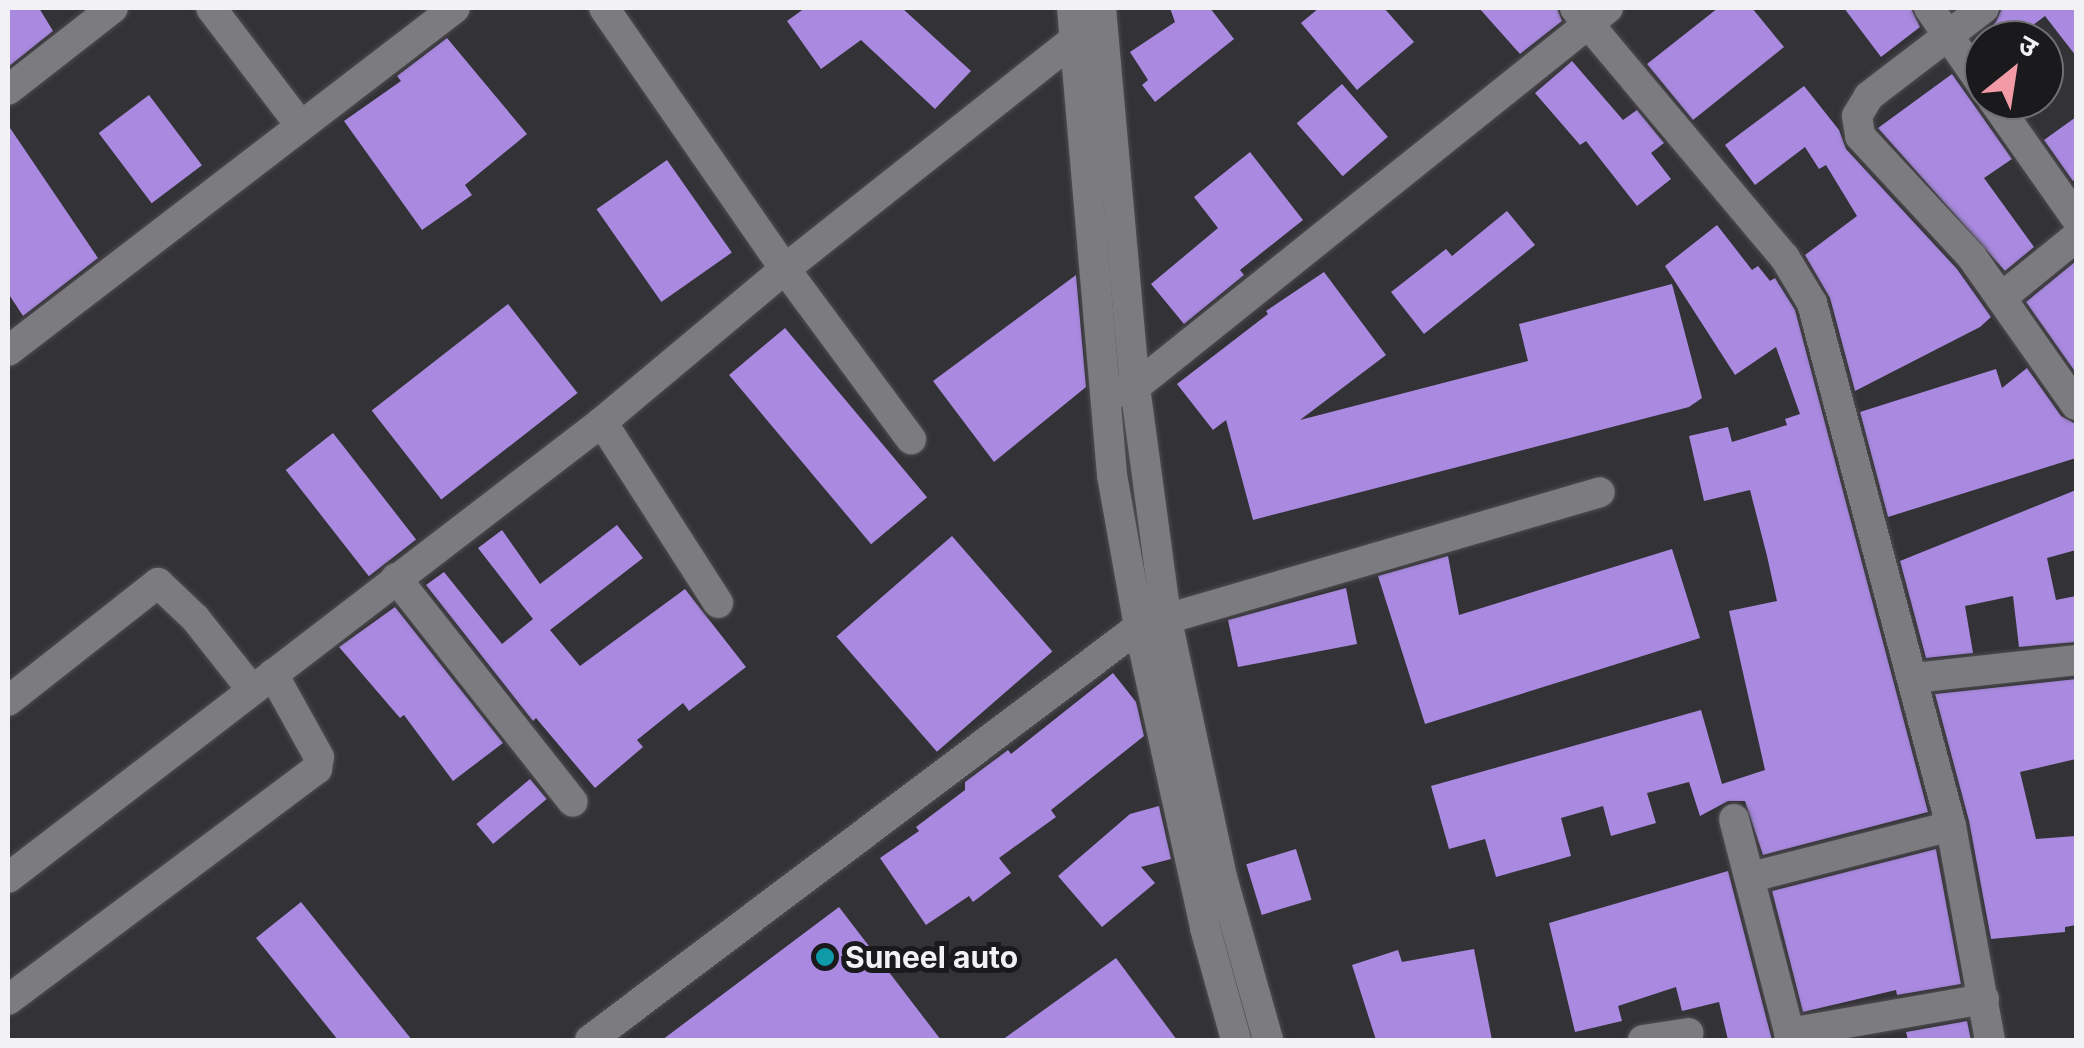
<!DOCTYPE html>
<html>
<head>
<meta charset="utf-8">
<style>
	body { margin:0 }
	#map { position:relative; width:2084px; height:1048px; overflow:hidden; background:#333236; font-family:Inter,"Noto Sans Devanagari",sans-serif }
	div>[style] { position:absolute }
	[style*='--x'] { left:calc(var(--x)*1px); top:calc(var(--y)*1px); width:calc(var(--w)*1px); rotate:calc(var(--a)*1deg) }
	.building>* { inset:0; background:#a98ae0; transform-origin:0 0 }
	.roads { filter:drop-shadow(0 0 2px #4f4d51) drop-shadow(0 0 2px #4f4d51) }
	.minor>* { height:30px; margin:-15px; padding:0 15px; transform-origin:15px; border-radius:15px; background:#7c7b7f }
	.dots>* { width:28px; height:28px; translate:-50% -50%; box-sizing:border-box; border:5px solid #1a1a1c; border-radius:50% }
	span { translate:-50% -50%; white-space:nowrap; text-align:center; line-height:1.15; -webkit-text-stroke:10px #1a1a1c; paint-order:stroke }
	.poi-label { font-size:30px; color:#f2f1f4; font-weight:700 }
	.left { translate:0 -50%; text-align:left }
	.frame { position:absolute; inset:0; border:10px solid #f2f1f4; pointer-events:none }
	.north { position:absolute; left:1964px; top:20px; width:100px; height:100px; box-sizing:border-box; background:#1a1a1c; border:2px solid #707072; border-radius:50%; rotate:30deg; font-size:28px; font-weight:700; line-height:40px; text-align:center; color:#f2f1f4 }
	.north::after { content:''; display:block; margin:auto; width:35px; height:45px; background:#f39aa7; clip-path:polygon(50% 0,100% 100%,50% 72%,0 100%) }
</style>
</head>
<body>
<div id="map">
	<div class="building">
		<i style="clip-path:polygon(8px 8px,39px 8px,53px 31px,8px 67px)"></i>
		<i style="clip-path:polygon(805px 8px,902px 8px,971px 71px,935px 109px,861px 40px,821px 69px,787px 21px)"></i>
		<i style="clip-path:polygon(1170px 8px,1210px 8px,1234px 39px,1155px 102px,1142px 85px,1148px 80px,1130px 52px,1175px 22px)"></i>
		<i style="clip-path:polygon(1319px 8px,1384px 8px,1414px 42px,1357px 90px,1301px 23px)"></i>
		<i style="clip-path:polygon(1479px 8px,1557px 8px,1562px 21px,1520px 54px)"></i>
		<i style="clip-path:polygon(1718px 8px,1752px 8px,1784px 47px,1693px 120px,1647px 64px)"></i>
		<i style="clip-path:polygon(1844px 8px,1911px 8px,1920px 27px,1881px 57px)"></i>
		<i style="clip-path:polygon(2002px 8px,2076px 8px,2076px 56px,2045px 16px,2013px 40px,1977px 40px,1996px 22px)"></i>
		<i style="clip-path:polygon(447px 38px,527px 134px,465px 185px,472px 195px,422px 230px,344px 121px,401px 81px,397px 76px)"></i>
		<i style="clip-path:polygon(1572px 61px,1623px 120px,1637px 110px,1664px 143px,1651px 153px,1671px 179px,1637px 206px,1586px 141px,1580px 145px,1535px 93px)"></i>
		<i style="clip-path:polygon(1952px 74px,2012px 159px,1984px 178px,2034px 247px,2005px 271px,1878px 128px)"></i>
		<i style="left:1342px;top:84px;width:70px;height:60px;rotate:49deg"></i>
		<i style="clip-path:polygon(1804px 86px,1839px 130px,1846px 149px,1957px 269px,1991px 317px,1980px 327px,1855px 391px,1830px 298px,1805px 255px,1857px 216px,1826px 165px,1819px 169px,1805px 147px,1755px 185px,1725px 145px)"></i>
		<i style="left:149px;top:95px;width:88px;height:63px;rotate:53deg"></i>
		<i style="clip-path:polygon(2076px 117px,2076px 179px,2073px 181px,2044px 140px)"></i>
		<i style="clip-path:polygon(8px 125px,98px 258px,23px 316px,8px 293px)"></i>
		<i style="clip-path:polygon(1250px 152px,1303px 220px,1240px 270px,1244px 275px,1184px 324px,1151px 284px,1218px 228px,1194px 197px)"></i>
		<i style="left:667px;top:160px;width:113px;height:86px;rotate:55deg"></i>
		<i style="clip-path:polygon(1507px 211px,1535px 245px,1424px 334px,1391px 292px,1446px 249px,1452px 256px)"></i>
		<i style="clip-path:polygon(1717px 225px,1752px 270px,1758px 266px,1770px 281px,1775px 278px,1795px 310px,1928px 812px,1763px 855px,1745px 801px,1728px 801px,1700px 816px,1689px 782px,1647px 793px,1656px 823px,1611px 836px,1603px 806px,1561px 818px,1571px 856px,1496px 877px,1485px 839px,1449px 849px,1431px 786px,1701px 710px,1722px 784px,1765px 770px,1729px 611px,1777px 601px,1767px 556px,1750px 490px,1704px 501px,1689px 436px,1728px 427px,1732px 442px,1787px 425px,1785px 419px,1800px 414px,1776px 347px,1735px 375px,1665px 266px)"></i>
		<i style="clip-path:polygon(2076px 261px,2076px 373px,2026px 302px)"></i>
		<i style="clip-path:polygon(1324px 272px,1386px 355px,1300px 420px,1528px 361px,1519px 324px,1672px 284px,1702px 398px,1689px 407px,1253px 520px,1226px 420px,1213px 430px,1177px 384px,1268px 314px,1266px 311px)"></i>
		<i style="clip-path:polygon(1076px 275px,1086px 387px,994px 462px,933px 381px)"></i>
		<i style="left:508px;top:304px;width:113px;height:173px;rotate:52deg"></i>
		<i style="left:785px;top:328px;width:221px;height:73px;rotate:50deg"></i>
		<i style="clip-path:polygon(2027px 368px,2061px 416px,2076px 424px,2076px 458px,1888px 517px,1860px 412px,1996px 369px,2002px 388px)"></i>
		<i style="left:333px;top:433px;width:135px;height:60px;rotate:52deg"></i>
		<i style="clip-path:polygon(2076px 490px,2076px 550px,2047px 558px,2056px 600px,2076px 596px,2076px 642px,2019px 647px,2013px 596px,1965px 606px,1973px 653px,1926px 658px,1900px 561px)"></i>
		<i style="clip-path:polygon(617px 525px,643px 558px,550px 630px,580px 666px,685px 589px,746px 667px,689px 711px,683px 703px,637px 740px,643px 747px,595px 788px,536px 718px,533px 721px,426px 585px,444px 572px,502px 644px,533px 619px,478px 548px,502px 530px,540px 584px)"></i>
		<i style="left:952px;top:536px;width:153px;height:153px;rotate:49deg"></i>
		<i style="clip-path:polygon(1672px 549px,1700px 638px,1425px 724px,1378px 576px,1448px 556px,1459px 615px)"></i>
		<i style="clip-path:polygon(1346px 588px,1357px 644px,1238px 667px,1228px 620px)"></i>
		<i style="clip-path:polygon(395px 607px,503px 743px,453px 781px,404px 715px,400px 718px,339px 647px)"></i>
		<i style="clip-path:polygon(1113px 673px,1136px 702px,1144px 736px,1051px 810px,1056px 817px,999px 858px,1011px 873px,973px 902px,969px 896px,926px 925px,880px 858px,919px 831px,916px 827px,965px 790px,965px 782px,1008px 750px,1011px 754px)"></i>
		<i style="clip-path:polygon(2076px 679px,2076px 759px,2020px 772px,2036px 839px,2076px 836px,2076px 925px,2065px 927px,2065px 932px,1991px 939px,1969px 821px,1935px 694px)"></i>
		<i style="left:530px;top:779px;width:26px;height:70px;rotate:50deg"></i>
		<i style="clip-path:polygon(1159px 806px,1171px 859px,1141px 867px,1155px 883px,1102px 927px,1058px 876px,1130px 814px)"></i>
		<i style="left:1296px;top:849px;width:53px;height:52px;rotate:73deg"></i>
		<i style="clip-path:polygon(1936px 849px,1961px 984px,1897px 995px,1896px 990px,1803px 1012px,1772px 891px)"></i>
		<i style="clip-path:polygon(1728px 871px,1772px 1040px,1728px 1040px,1719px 1002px,1682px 1011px,1676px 987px,1618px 1006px,1622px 1021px,1575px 1032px,1549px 923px)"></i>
		<i style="clip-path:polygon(301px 902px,412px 1040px,338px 1040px,256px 938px)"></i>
		<i style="clip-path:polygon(839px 907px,941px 1040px,662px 1040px)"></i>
		<i style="clip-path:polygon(1474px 949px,1492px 1040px,1376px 1040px,1352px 965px,1398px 950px,1402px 962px)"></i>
		<i style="clip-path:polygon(1116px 958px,1177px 1040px,1002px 1040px)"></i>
		<i style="clip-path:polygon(1967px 1021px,1971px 1040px,1908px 1040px,1906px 1032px)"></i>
	</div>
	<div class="roads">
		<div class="minor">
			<i style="--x:211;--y:8;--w:148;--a:52.7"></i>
			<i style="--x:604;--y:8;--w:318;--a:55.3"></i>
			<i style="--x:785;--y:269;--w:212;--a:53.5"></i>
			<i style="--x:1072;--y:8;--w:469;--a:85.1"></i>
			<i style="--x:1112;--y:475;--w:154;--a:79.9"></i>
			<i style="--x:1139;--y:627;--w:308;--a:77.6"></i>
			<i style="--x:1205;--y:928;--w:116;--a:74.5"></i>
			<i style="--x:1101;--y:8;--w:381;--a:84.9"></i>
			<i style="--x:1135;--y:387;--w:231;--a:82.3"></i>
			<i style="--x:1166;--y:616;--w:267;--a:77.9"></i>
			<i style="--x:1222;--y:877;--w:169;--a:74.2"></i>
			<i style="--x:1575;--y:8;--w:326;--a:50"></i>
			<i style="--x:1785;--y:258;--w:52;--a:59"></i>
			<i style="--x:1812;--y:303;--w:541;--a:75.12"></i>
			<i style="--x:1951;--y:826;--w:218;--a:79.7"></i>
			<i style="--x:1929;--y:8;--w:96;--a:55.2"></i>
			<i style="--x:1984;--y:8;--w:145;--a:142.6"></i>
			<i style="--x:1869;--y:96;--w:23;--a:121"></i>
			<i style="--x:1857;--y:116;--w:20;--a:81"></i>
			<i style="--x:1860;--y:136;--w:165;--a:47.2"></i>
			<i style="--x:1972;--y:257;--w:181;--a:54.9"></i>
			<i style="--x:8;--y:90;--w:133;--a:-38"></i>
			<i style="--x:1993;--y:100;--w:144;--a:54.9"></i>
			<i style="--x:2001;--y:298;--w:97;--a:-39.1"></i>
			<i style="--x:8;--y:351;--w:563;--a:-37.5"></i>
			<i style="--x:1120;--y:392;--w:16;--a:-18"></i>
			<i style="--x:1135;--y:387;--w:606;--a:-38.7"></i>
			<i style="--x:602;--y:422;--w:215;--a:57.3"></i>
			<i style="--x:396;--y:578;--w:285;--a:51.7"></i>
			<i style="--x:1914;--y:678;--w:163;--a:-6.3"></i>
			<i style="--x:8;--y:701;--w:191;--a:-38.2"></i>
			<i style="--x:158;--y:583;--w:51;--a:43.4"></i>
			<i style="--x:195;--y:618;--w:92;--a:51.6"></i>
			<i style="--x:1734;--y:819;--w:228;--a:75.5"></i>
			<i style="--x:1751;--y:877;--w:206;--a:-14.3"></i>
			<i style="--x:8;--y:878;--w:749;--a:-37.51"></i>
			<i style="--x:602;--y:422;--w:239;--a:-39.9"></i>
			<i style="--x:785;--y:269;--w:370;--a:-38.4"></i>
			<i style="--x:8;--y:1000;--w:386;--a:-36.8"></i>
			<i style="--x:317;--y:769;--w:12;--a:-81"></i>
			<i style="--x:319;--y:757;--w:95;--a:-119"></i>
			<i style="--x:1789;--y:1033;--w:198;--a:-9.9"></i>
			<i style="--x:590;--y:1040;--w:687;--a:-36.95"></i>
			<i style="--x:1139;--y:627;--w:480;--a:-16.3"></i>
			<i style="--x:1643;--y:1040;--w:46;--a:-8.8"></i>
		</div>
	</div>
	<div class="dots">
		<i style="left:825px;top:957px;background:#0f9aa8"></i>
	</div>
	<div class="poi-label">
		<span class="left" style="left:845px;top:957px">Suneel auto</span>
	</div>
	<div class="frame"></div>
	<div class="north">उ</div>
</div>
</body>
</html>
